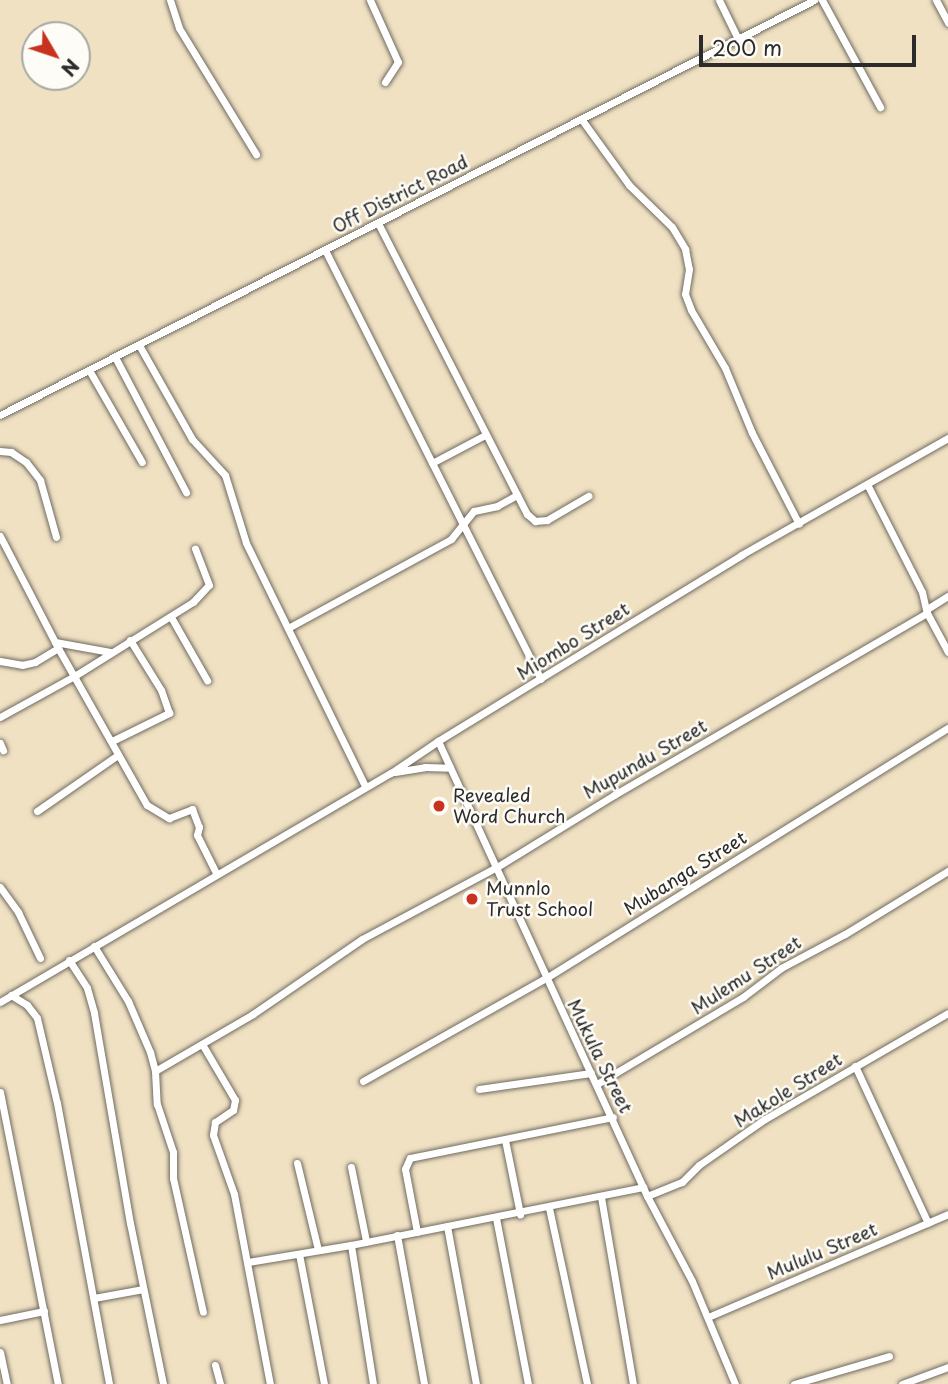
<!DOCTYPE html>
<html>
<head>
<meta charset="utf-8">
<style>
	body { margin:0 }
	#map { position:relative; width:948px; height:1384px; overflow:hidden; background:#f0e1c3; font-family:"Playpen Sans",sans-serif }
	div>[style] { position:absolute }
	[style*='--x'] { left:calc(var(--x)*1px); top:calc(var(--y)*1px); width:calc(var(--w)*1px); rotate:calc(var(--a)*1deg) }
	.roads { filter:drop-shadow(0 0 2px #706b60) drop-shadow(0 0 2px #706b60) }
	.minor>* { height:7px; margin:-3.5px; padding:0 3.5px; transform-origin:3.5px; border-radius:3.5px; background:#fff }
	.dots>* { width:19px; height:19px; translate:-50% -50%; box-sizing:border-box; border:4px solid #fdfcf7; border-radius:50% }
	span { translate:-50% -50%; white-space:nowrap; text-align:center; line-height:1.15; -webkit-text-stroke:5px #fdfcf7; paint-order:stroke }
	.street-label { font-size:18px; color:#2b2b2b }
	.poi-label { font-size:18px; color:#2b2b2b }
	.left { translate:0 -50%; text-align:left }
	.north { position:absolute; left:21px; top:21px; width:70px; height:70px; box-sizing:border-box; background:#fdfcf7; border:2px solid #a9a8a5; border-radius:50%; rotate:129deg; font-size:19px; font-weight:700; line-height:28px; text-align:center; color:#2b2b2b }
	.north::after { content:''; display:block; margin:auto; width:24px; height:32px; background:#c8321e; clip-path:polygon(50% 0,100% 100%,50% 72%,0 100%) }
	.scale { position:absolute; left:699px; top:35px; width:217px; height:32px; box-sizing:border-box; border:4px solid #2b2b2b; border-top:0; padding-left:9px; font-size:21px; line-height:24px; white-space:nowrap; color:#2b2b2b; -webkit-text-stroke:5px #fdfcf7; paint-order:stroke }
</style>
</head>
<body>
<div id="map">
	<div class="roads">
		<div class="minor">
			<i style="--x:170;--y:0;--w:29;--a:72"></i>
			<i style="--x:179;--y:28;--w:148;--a:58.6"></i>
			<i style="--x:370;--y:0;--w:68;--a:65.7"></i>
			<i style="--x:398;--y:62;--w:24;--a:123"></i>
			<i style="--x:719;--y:0;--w:43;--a:64"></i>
			<i style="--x:822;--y:0;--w:122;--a:61.5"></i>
			<i style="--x:936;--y:0;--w:26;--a:62"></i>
			<i style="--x:582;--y:120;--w:80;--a:54.1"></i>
			<i style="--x:629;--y:185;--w:60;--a:44.3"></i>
			<i style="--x:672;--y:227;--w:26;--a:59"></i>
			<i style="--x:685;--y:249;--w:20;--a:79"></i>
			<i style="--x:689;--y:269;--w:25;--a:99"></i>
			<i style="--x:685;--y:294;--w:17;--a:69"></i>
			<i style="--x:691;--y:310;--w:67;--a:59.6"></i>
			<i style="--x:725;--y:368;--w:70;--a:67.4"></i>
			<i style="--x:752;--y:433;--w:102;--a:62.7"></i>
			<i style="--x:378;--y:223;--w:327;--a:62.9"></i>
			<i style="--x:527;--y:514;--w:11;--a:41"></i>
			<i style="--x:535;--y:521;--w:12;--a:-5"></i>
			<i style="--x:547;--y:520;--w:48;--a:-30.3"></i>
			<i style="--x:325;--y:250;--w:480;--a:63.3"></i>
			<i style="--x:139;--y:345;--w:108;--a:60.6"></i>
			<i style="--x:192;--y:439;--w:49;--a:47.5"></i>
			<i style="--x:225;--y:475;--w:71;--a:72.8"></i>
			<i style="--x:246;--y:543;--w:271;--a:63.9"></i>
			<i style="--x:115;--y:357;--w:153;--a:62.3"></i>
			<i style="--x:89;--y:370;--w:106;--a:60.1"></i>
			<i style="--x:0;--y:415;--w:914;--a:-27.01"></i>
			<i style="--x:0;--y:451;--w:11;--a:5"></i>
			<i style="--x:11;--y:452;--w:18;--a:34"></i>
			<i style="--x:26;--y:462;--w:23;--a:52"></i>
			<i style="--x:40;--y:480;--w:59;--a:74.3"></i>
			<i style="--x:432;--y:463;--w:60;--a:-27.8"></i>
			<i style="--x:868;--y:486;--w:119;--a:63"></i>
			<i style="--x:922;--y:592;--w:22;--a:77"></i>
			<i style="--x:927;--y:613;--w:44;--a:61.7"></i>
			<i style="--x:0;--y:536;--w:126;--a:62.6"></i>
			<i style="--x:58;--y:648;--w:180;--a:60.5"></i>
			<i style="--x:147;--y:805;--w:26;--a:31"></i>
			<i style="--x:169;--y:818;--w:25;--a:-21"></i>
			<i style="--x:192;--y:809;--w:19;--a:69"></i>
			<i style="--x:199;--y:827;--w:8;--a:104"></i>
			<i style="--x:197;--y:835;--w:42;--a:63.4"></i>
			<i style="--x:927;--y:609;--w:25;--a:-32"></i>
			<i style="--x:171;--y:617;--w:73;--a:60.3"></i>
			<i style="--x:288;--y:628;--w:186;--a:-28.6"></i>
			<i style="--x:451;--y:539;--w:36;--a:-51"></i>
			<i style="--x:474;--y:511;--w:24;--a:-12"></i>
			<i style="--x:497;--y:506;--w:23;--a:-29"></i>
			<i style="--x:55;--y:642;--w:56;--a:10.3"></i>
			<i style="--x:0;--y:661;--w:22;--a:10"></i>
			<i style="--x:22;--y:665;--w:13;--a:-13"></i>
			<i style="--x:35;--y:662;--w:27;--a:-31"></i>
			<i style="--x:0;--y:717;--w:87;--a:-28.9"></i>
			<i style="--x:76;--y:675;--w:138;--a:-32"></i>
			<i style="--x:193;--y:602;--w:23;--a:-47"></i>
			<i style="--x:209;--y:585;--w:39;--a:-111"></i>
			<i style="--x:112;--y:741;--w:64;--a:-26.2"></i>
			<i style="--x:169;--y:713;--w:24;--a:-109"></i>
			<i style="--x:161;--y:690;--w:59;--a:-121.8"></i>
			<i style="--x:438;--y:741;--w:501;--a:65.33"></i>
			<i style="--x:647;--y:1196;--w:96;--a:62.1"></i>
			<i style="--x:692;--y:1281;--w:112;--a:67.3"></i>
			<i style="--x:0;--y:743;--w:8;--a:67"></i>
			<i style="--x:395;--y:772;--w:30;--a:-9"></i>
			<i style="--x:425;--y:767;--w:25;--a:2"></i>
			<i style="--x:37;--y:811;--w:98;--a:-34.7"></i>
			<i style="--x:0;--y:887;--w:31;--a:54"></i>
			<i style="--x:18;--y:912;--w:51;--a:64.4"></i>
			<i style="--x:94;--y:946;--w:65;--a:58.3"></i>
			<i style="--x:128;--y:1001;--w:56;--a:66.7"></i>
			<i style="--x:150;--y:1052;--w:20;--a:75"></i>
			<i style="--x:155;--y:1071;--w:33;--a:87"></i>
			<i style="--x:157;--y:1104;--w:51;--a:71.6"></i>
			<i style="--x:173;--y:1152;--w:26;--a:90"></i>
			<i style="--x:173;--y:1178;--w:137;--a:77.4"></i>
			<i style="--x:69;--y:960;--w:33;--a:57"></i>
			<i style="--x:87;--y:988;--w:26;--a:74"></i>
			<i style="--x:94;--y:1013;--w:213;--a:80.3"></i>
			<i style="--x:130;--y:1223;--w:164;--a:78.4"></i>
			<i style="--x:11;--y:995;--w:19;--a:32"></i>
			<i style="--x:27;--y:1005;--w:16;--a:52"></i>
			<i style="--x:37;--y:1018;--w:87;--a:76.8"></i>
			<i style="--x:57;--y:1103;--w:286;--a:79.5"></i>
			<i style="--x:0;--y:1002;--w:453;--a:-30.4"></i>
			<i style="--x:391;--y:773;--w:57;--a:-34.2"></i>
			<i style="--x:438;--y:741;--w:356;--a:-31.5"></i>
			<i style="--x:741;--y:555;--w:238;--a:-29.5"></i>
			<i style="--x:202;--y:1044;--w:65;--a:59.5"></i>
			<i style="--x:235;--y:1100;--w:10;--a:101"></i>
			<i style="--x:233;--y:1110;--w:22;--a:146"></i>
			<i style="--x:215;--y:1122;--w:13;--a:99"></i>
			<i style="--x:213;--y:1135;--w:63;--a:70.4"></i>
			<i style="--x:234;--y:1194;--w:193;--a:79.3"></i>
			<i style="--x:855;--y:1066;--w:173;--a:65.1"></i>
			<i style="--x:155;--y:1071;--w:113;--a:-30.2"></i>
			<i style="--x:253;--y:1014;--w:132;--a:-34.5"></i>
			<i style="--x:362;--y:939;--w:153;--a:-28.1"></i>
			<i style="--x:497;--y:867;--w:137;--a:-31.6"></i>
			<i style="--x:614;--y:795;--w:362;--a:-30.2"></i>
			<i style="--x:363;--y:1081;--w:210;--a:-29.4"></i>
			<i style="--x:546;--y:978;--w:473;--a:-31.9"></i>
			<i style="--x:597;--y:1084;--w:170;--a:-30.8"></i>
			<i style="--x:743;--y:997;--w:48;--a:-37.3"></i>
			<i style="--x:781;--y:968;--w:72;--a:-28"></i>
			<i style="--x:845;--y:934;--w:121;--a:-31.5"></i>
			<i style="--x:479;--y:1089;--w:113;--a:-8.1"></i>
			<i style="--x:0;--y:1092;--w:298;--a:78.8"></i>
			<i style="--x:505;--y:1140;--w:76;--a:78.5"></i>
			<i style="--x:297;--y:1163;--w:89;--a:76.4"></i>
			<i style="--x:351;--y:1167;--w:76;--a:78.5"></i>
			<i style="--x:647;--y:1196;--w:38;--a:-22"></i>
			<i style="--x:682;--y:1182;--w:24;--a:-45"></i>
			<i style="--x:699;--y:1165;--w:80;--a:-34.9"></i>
			<i style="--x:765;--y:1119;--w:211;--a:-30.1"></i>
			<i style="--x:601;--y:1197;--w:190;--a:80.3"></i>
			<i style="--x:549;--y:1208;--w:180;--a:77.8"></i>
			<i style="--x:496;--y:1218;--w:169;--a:79.1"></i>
			<i style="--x:447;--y:1226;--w:161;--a:79.6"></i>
			<i style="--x:417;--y:1232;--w:64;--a:-100.8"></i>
			<i style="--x:405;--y:1169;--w:12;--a:-66"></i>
			<i style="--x:410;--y:1158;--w:207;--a:-11.4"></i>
			<i style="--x:397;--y:1235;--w:151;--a:79.7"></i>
			<i style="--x:299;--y:1254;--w:132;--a:79.1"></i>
			<i style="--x:248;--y:1262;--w:104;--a:-9.4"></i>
			<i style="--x:94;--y:1298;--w:50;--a:-10.4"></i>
			<i style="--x:708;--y:1317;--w:261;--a:-23.2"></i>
			<i style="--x:0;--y:1320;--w:45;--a:-11.6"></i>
			<i style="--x:0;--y:1352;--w:33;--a:78"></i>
			<i style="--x:215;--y:1365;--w:20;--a:75"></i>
			<i style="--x:373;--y:1384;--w:141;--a:-99"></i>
			<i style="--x:351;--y:1245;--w:298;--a:-11.2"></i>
			<i style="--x:794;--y:1384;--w:99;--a:-16.4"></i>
			<i style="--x:902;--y:1384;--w:49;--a:-20.3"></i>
		</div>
	</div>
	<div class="dots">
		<i style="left:439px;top:806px;background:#c8321e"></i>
		<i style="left:472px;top:899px;background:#c8321e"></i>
	</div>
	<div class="street-label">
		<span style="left:400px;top:194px;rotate:-27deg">Off District Road</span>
		<span style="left:573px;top:641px;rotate:-32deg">Miombo Street</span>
		<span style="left:645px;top:759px;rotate:-30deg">Mupundu Street</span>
		<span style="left:685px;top:873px;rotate:-32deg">Mubanga Street</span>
		<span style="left:746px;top:975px;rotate:-33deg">Mulemu Street</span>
		<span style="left:600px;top:1056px;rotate:64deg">Mukula Street</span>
		<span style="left:788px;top:1090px;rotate:-32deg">Makole Street</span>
		<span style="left:822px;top:1251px;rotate:-23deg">Mululu Street</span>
	</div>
	<div class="poi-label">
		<span class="left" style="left:453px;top:806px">Revealed<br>Word Church</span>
		<span class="left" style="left:486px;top:899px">Munnlo<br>Trust School</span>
	</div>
	<div class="north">N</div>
	<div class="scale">200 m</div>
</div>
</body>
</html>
